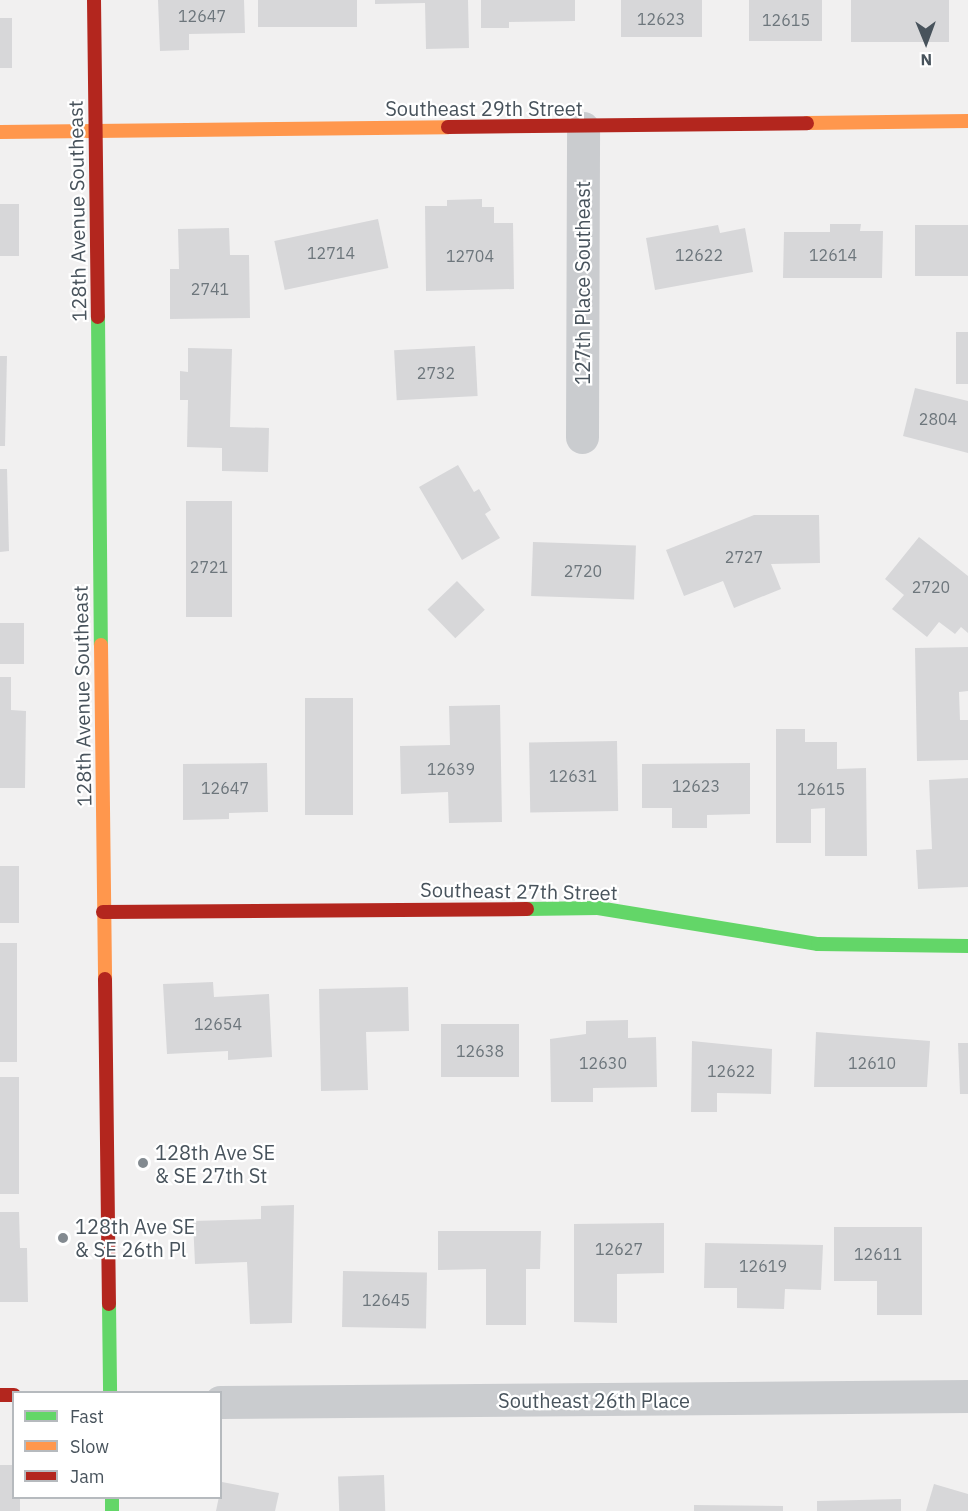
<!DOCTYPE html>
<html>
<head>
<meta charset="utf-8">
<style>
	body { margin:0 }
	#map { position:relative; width:968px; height:1511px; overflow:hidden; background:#f1f0f0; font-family:"IBM Plex Sans",sans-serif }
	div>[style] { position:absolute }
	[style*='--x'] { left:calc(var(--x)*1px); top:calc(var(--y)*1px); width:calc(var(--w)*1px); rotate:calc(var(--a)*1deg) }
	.building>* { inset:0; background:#d7d7d9; transform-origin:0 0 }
	.street>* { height:33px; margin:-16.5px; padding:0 16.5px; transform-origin:16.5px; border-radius:16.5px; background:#cacccf }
	.fast>* { height:14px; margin:-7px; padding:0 7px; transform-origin:7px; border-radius:7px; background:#63d668 }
	.slow>* { height:14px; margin:-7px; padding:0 7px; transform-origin:7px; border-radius:7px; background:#ff974d }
	.jam>* { height:14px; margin:-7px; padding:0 7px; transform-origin:7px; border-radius:7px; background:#b3261e }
	.dots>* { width:16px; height:16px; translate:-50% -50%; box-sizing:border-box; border:3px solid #fff; border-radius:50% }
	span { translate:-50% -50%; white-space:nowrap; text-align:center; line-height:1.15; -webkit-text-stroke:4.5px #fff; paint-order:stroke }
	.number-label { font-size:16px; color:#6d767c }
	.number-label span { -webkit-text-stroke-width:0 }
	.street-label { font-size:20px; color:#48535c }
	.poi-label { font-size:20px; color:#48535c }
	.left { translate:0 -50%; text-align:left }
	.legend { position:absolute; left:12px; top:1391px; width:210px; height:108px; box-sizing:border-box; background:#fff; border:2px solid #b6babe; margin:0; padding:8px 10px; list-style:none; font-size:18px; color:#48535c }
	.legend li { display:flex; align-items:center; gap:12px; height:30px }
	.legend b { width:30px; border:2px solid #b6babe }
	.north { position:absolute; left:896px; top:12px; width:60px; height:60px; -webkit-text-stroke:4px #fff; paint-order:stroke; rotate:179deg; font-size:16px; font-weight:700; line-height:24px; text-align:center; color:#48535c }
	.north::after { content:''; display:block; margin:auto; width:21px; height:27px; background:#48535c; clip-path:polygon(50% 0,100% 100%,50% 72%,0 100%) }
</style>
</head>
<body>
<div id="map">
	<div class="building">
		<i style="clip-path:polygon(158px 0,244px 0,245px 33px,189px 34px,189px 50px,160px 51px)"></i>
		<i style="left:258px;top:0;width:99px;height:27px"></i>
		<i style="clip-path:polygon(375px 0,468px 0,469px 48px,426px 49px,425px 3px,375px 4px)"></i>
		<i style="clip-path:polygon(481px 0,575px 0,575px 21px,509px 22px,509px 28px,481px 28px)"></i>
		<i style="left:621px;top:0;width:81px;height:37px"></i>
		<i style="left:749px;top:0;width:73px;height:41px"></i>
		<i style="left:851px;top:0;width:98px;height:42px"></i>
		<i style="left:0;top:18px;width:12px;height:50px"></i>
		<i style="clip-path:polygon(482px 199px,482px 207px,494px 207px,494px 223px,513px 223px,514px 289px,426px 291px,425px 206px,447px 206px,447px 200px)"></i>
		<i style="left:0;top:204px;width:19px;height:52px"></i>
		<i style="left:378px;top:219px;width:50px;height:106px;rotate:78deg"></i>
		<i style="clip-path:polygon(830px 224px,861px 224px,860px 231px,883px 231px,882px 278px,783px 278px,784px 232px,830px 232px)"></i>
		<i style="clip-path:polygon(718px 225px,720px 233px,745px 228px,753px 272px,655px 290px,646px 238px)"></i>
		<i style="left:968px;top:225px;width:51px;height:53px;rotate:90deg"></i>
		<i style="clip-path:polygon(229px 228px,230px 255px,249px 255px,250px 318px,170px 319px,170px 269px,179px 269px,178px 229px)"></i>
		<i style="left:956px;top:332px;width:12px;height:52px"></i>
		<i style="left:475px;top:346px;width:50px;height:81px;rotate:87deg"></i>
		<i style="clip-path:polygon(188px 348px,232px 349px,230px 427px,269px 428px,268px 472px,222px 471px,222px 448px,187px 447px,188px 400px,180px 400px,180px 371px,188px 372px)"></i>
		<i style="clip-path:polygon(0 356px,7px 356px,5px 446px,0 446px)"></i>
		<i style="clip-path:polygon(915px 388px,968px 401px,968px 453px,903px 436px)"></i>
		<i style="clip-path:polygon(458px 465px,474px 492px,479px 489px,491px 510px,485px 514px,500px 538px,462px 560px,419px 487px)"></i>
		<i style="clip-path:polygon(0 469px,7px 469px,9px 551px,0 552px)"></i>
		<i style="left:186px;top:501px;width:46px;height:116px"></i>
		<i style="clip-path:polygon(754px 515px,819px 515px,820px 563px,771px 564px,781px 589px,734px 608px,723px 581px,684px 596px,666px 550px)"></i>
		<i style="clip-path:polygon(919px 537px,968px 576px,968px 633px,961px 627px,955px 634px,939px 622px,927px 637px,892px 609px,904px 595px,885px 579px)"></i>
		<i style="left:533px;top:542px;width:103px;height:54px;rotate:2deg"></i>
		<i style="left:457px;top:581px;width:40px;height:41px;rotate:46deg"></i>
		<i style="left:0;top:623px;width:24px;height:41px"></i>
		<i style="clip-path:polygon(968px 647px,968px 691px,959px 692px,960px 720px,968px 720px,968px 760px,917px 761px,915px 648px)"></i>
		<i style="clip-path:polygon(0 677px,11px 677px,11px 710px,26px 711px,25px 788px,0 788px)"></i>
		<i style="left:353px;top:698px;width:117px;height:48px;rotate:90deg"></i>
		<i style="clip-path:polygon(500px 705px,502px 822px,449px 823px,448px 792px,401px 794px,400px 746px,450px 745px,449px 706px)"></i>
		<i style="clip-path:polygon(776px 729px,805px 729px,805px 742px,837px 742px,837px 769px,866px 768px,867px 856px,825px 856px,825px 808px,811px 809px,811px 843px,776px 843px)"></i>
		<i style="left:617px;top:741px;width:70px;height:88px;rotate:89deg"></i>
		<i style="clip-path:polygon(267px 763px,268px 812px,229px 813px,229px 819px,183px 820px,183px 764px)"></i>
		<i style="clip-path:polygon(750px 763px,750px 814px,707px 815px,707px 828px,672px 828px,672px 808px,642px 808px,642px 764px)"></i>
		<i style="clip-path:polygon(968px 778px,968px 887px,918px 889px,916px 850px,932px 849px,929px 780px)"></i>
		<i style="left:0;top:866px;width:19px;height:57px"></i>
		<i style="left:0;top:943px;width:17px;height:119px"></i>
		<i style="clip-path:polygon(213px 982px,214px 997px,269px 994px,272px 1057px,228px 1060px,228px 1051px,167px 1054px,163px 984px)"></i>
		<i style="clip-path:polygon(408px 987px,409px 1031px,366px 1032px,368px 1090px,321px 1091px,319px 989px)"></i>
		<i style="clip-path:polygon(628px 1020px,628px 1038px,656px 1037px,657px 1087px,593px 1088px,593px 1102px,551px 1102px,550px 1039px,586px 1034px,586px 1021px)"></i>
		<i style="left:441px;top:1024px;width:78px;height:53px"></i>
		<i style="clip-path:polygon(816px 1032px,930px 1041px,927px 1087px,814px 1087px)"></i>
		<i style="clip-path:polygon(692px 1041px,772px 1049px,771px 1094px,717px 1093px,717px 1112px,691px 1112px)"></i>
		<i style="clip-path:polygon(958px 1043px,968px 1043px,968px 1094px,960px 1094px)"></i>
		<i style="left:0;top:1077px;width:19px;height:117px"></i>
		<i style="clip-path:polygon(294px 1205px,292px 1323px,250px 1324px,247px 1262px,195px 1264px,193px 1221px,261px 1219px,261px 1206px)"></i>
		<i style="clip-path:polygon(0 1212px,19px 1212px,20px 1248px,27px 1248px,28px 1302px,0 1302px)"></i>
		<i style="clip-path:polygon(664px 1223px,664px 1273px,617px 1274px,617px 1323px,574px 1322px,574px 1224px)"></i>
		<i style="clip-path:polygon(834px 1227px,922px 1227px,922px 1315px,877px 1315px,877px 1281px,834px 1281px)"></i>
		<i style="clip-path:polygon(438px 1231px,541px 1231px,540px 1269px,526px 1269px,526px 1325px,486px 1325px,486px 1269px,438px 1270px)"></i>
		<i style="clip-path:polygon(705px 1243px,823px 1245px,821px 1290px,785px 1289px,784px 1309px,737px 1308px,737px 1288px,704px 1288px)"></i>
		<i style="left:343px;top:1271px;width:84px;height:56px;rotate:1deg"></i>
		<i style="clip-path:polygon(0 1465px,14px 1465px,14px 1498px,20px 1498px,20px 1511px,0 1511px)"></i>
		<i style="left:384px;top:1475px;width:36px;height:46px;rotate:88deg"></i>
		<i style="clip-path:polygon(222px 1482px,279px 1493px,275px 1511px,216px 1511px)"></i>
		<i style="clip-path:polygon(934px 1484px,968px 1494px,968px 1511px,926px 1511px)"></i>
		<i style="clip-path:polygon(901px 1499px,901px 1511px,817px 1511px,817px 1501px)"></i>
		<i style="clip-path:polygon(694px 1505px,783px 1506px,783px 1511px,694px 1511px)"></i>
	</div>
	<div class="street">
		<i style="--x:582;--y:437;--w:309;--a:-89.8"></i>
		<i style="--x:220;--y:1402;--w:748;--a:-0.46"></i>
	</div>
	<div class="fast">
		<i style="--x:98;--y:317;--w:328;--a:89.5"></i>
		<i style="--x:527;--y:909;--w:71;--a:-0.8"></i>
		<i style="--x:598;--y:908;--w:223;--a:9.3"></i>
		<i style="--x:818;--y:944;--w:150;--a:0.8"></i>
		<i style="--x:109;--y:1304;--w:88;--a:89.3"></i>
		<i style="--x:112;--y:1498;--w:13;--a:90"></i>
	</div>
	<div class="slow">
		<i style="--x:807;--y:123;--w:161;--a:-0.7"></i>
		<i style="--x:0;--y:132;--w:448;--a:-0.6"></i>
		<i style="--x:101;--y:645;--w:334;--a:89.3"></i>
	</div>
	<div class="jam">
		<i style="--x:94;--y:0;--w:317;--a:89.3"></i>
		<i style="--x:448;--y:127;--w:359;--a:-0.6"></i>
		<i style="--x:103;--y:912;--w:424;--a:-0.4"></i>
		<i style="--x:105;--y:979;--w:325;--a:89.3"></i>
		<i style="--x:0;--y:1395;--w:14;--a:0"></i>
	</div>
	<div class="dots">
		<i style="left:143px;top:1163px;background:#838a90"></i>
		<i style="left:63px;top:1238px;background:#838a90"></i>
	</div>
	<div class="number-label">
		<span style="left:202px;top:16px">12647</span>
		<span style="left:661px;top:19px">12623</span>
		<span style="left:786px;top:20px">12615</span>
		<span style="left:331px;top:253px">12714</span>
		<span style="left:699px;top:255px">12622</span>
		<span style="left:833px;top:255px">12614</span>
		<span style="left:470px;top:256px">12704</span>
		<span style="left:210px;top:289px">2741</span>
		<span style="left:436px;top:373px">2732</span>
		<span style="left:938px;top:419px">2804</span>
		<span style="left:744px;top:557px">2727</span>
		<span style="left:209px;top:567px">2721</span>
		<span style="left:583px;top:571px">2720</span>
		<span style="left:931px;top:587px">2720</span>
		<span style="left:451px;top:769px">12639</span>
		<span style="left:573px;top:776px">12631</span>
		<span style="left:696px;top:786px">12623</span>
		<span style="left:225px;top:788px">12647</span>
		<span style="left:821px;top:789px">12615</span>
		<span style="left:218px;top:1024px">12654</span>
		<span style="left:480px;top:1051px">12638</span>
		<span style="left:603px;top:1063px">12630</span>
		<span style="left:872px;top:1063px">12610</span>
		<span style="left:731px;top:1071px">12622</span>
		<span style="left:619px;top:1249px">12627</span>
		<span style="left:878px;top:1254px">12611</span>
		<span style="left:763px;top:1266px">12619</span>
		<span style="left:386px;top:1300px">12645</span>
	</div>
	<div class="street-label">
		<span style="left:484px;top:108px">Southeast 29th Street</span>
		<span style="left:77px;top:211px;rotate:-91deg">128th Avenue Southeast</span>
		<span style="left:582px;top:283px;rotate:-90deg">127th Place Southeast</span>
		<span style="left:82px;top:696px;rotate:-91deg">128th Avenue Southeast</span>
		<span style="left:519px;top:891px;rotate:1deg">Southeast 27th Street</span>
		<span style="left:594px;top:1400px">Southeast 26th Place</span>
	</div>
	<div class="poi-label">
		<span class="left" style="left:155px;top:1164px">128th Ave SE<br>&amp; SE 27th St</span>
		<span class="left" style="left:75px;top:1238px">128th Ave SE<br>&amp; SE 26th Pl</span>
	</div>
	<ul class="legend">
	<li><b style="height:8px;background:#63d668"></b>Fast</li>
	<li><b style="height:8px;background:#ff974d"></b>Slow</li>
	<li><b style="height:8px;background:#b3261e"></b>Jam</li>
	</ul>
	<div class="north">N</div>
</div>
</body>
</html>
